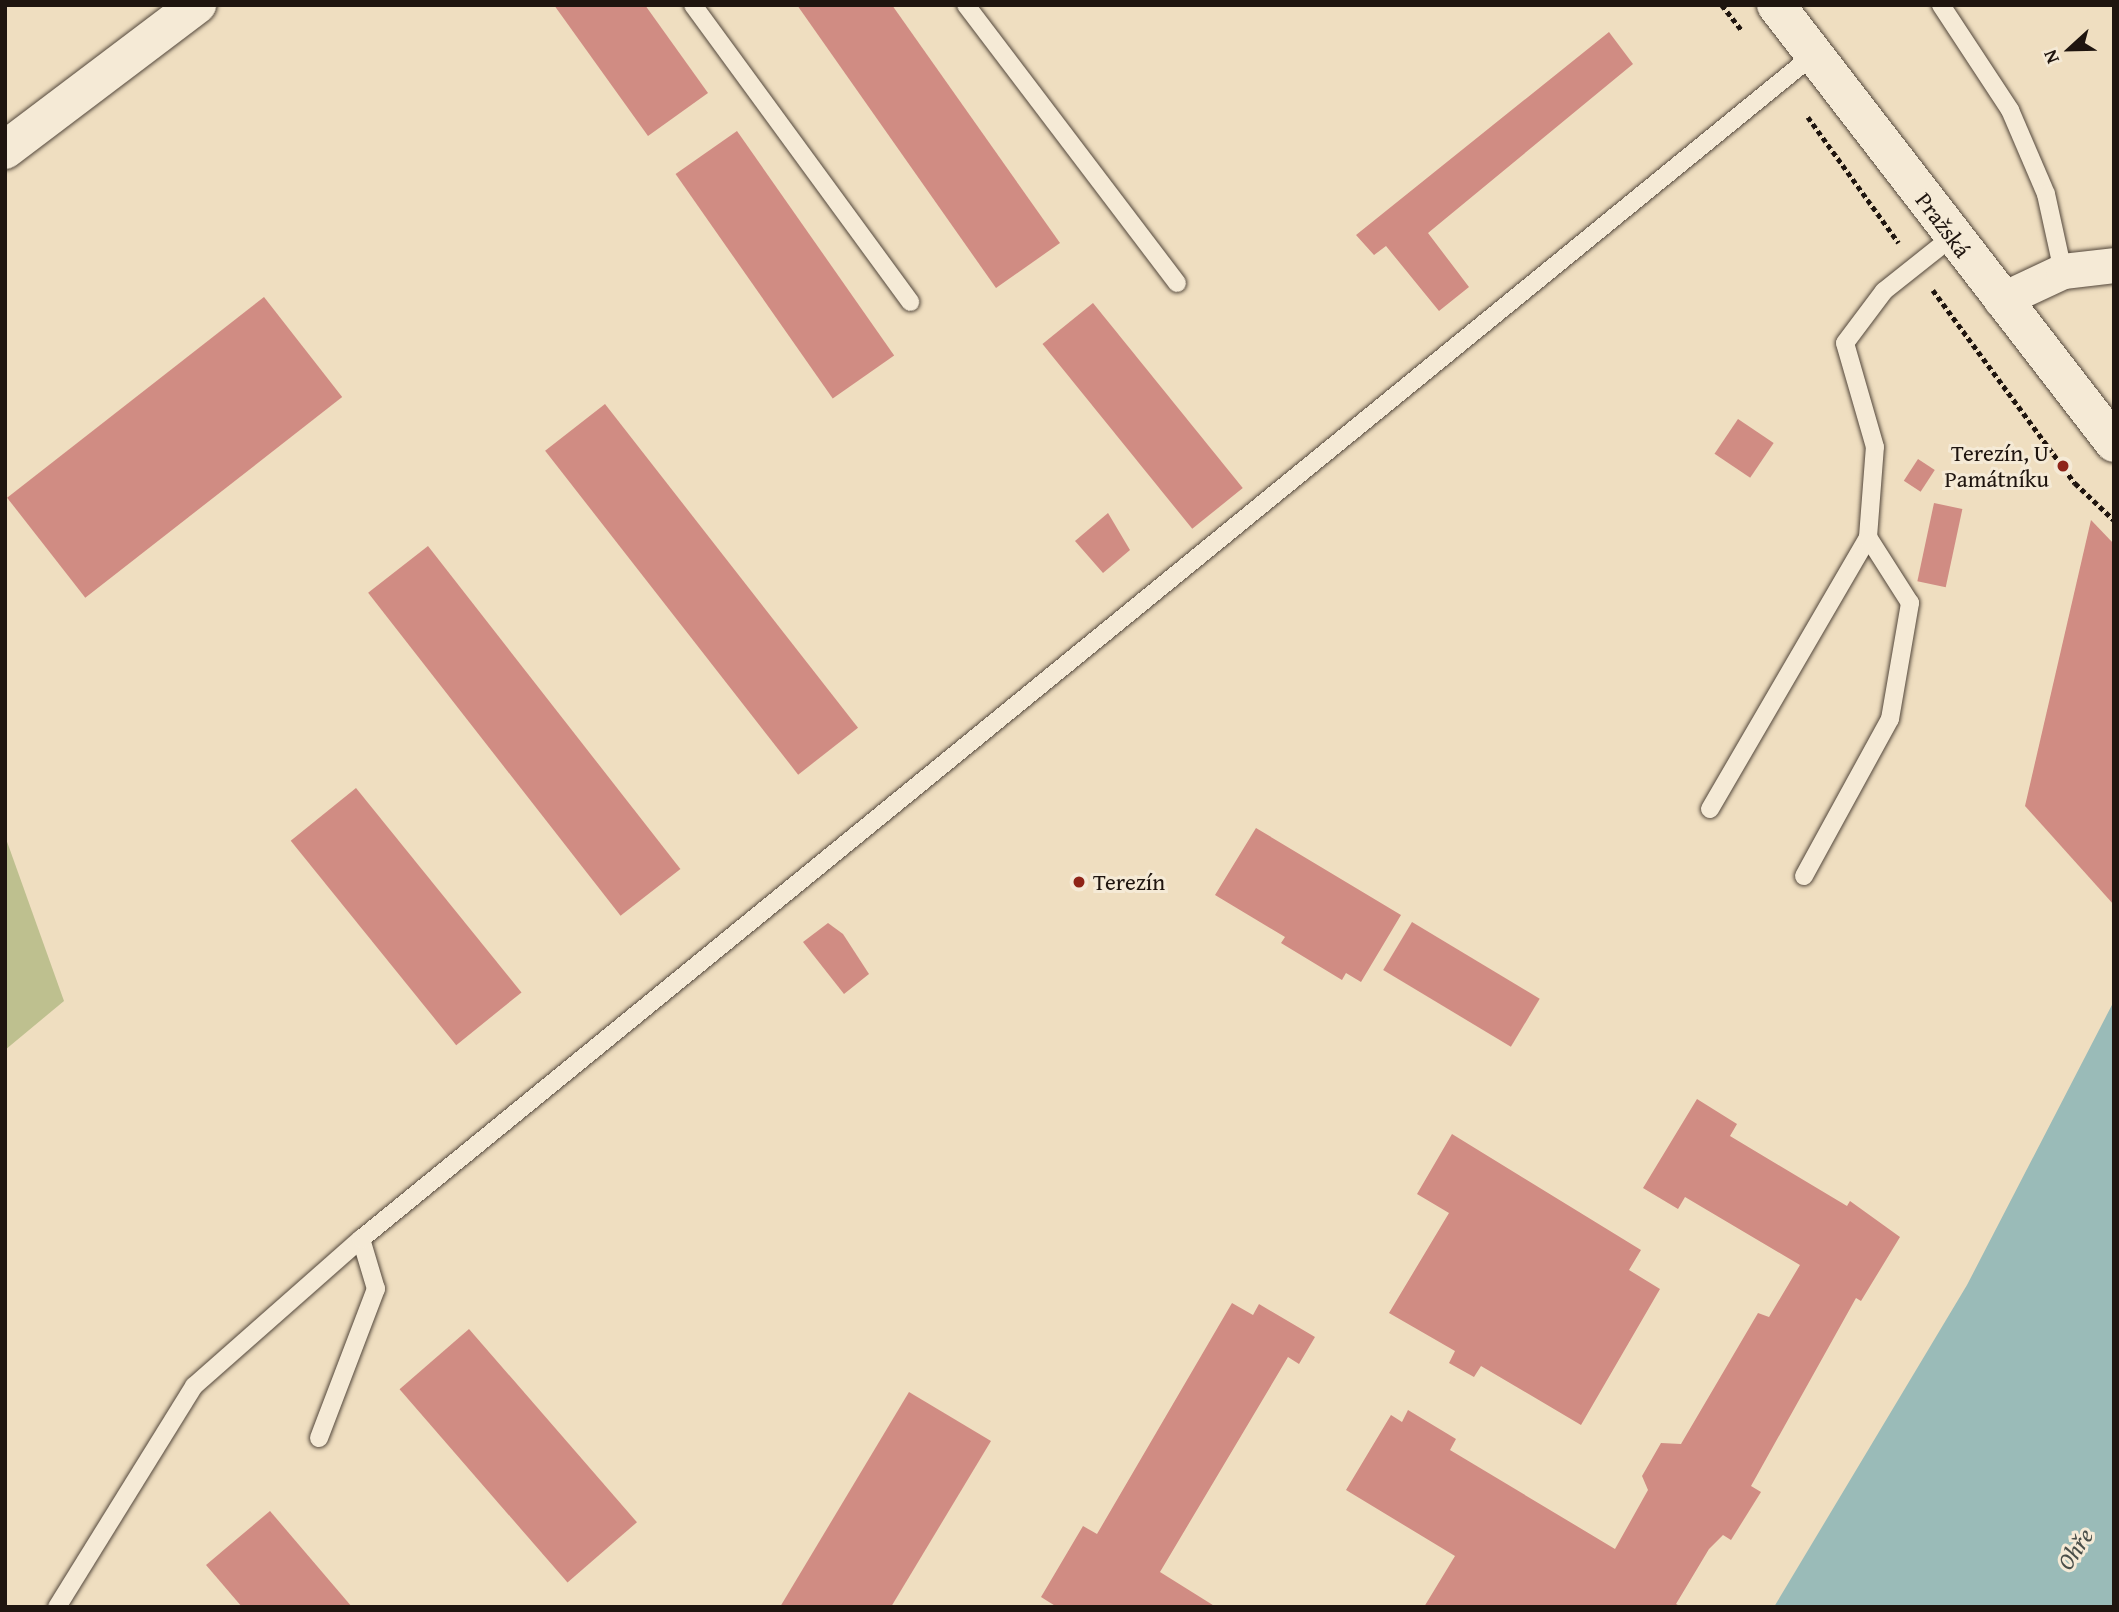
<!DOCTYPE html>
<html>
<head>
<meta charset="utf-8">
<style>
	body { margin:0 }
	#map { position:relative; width:2119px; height:1612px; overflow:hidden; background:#efdec0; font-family:"Gentium Book Plus",serif }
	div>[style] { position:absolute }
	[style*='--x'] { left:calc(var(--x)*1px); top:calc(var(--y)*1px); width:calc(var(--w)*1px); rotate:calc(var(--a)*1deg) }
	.green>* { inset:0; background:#bec08f }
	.water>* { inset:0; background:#9abbb8 }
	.building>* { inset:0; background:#d08c83; transform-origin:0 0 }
	.path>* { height:4.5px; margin-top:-2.25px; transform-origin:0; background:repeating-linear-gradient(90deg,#1f150f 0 5px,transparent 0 8.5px) }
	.roads { filter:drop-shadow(0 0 2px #53473b) drop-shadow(0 0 2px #53473b) }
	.lane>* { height:18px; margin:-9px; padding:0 9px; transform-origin:9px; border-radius:9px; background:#f5ead6 }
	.street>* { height:35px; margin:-17.5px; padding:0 17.5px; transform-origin:17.5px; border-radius:17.5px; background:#f5ead6 }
	.secondary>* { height:38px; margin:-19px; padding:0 19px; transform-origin:19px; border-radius:19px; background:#f5ead6 }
	.dots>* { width:19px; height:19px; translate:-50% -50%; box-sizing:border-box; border:4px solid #f5ead6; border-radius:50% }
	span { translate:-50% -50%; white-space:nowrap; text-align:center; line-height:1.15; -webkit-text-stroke:6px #f5ead6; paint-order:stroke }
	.street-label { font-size:23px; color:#1f150f }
	.poi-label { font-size:23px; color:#1f150f }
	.right { translate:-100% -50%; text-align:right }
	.left { translate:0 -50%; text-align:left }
	.water-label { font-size:24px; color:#4a4f4a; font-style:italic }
	.frame { position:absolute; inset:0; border:7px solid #1f150f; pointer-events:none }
	.north { position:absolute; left:2035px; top:14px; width:70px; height:70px; -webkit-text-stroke:5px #f5ead6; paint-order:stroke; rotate:248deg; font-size:19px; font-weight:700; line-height:28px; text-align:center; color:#1f150f }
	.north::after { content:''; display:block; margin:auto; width:24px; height:32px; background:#1f150f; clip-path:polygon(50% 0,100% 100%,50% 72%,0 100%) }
</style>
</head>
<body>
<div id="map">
	<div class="green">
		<i style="clip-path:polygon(5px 836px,64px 1001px,5px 1050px)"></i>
	</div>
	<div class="water">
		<i style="clip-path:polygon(2114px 1001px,2114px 1607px,1774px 1607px,1967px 1285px)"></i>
	</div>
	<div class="building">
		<i style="clip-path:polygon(554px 5px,645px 5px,708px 93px,648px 136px)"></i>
		<i style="clip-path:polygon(797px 5px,892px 5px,1060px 243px,996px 288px)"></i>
		<i style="clip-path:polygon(1609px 32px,1633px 64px,1428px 233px,1469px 287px,1439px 311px,1386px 246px,1374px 255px,1356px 235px)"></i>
		<i style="left:737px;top:131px;width:274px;height:75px;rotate:55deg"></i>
		<i style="left:264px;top:297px;width:127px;height:326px;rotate:52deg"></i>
		<i style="left:1093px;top:303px;width:238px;height:65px;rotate:51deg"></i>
		<i style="left:605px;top:404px;width:411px;height:76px;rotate:52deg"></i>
		<i style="left:1738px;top:419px;width:43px;height:42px;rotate:34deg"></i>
		<i style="left:1918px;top:459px;width:20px;height:26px;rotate:33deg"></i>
		<i style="left:1934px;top:503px;width:29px;height:80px;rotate:12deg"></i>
		<i style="clip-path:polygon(1108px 513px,1130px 550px,1103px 573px,1075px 541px)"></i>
		<i style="clip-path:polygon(2091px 520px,2114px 544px,2114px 905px,2025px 806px)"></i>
		<i style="left:428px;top:546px;width:410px;height:76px;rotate:52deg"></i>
		<i style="left:356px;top:788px;width:263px;height:84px;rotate:51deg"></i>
		<i style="clip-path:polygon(1256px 828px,1401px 915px,1361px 982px,1346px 973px,1342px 980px,1281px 943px,1285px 937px,1215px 895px)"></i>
		<i style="left:1412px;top:922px;width:149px;height:56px;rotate:31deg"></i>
		<i style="clip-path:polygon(828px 923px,843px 934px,869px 974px,844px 994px,803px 942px)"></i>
		<i style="clip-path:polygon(1697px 1099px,1737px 1124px,1730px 1136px,1847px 1206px,1850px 1201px,1900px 1237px,1861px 1301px,1856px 1298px,1751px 1486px,1761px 1492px,1731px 1540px,1723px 1535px,1709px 1549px,1676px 1604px,1682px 1607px,1424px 1607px,1455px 1556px,1346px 1490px,1391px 1415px,1402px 1422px,1408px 1410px,1456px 1439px,1450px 1450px,1615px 1549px,1648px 1490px,1642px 1476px,1661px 1443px,1681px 1444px,1758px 1313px,1769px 1317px,1800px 1265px,1685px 1197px,1678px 1209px,1643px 1188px)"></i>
		<i style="clip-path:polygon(1452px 1134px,1641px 1250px,1629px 1270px,1660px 1289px,1581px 1425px,1481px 1366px,1474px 1377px,1449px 1363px,1455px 1351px,1389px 1313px,1449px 1213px,1417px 1194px)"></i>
		<i style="clip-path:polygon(1232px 1303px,1253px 1315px,1259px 1304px,1315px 1337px,1299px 1364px,1288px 1357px,1160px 1572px,1216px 1607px,1057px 1607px,1041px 1597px,1083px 1526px,1097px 1534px)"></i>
		<i style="left:469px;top:1329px;width:256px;height:92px;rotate:49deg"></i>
		<i style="clip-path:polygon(909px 1392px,991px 1441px,891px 1607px,780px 1607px)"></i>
		<i style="clip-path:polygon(270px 1511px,352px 1607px,242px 1607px,206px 1565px)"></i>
	</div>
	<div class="path">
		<i style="--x:1722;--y:5;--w:31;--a:52"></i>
		<i style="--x:1808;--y:117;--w:155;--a:54.2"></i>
		<i style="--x:1933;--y:290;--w:240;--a:53.7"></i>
		<i style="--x:2075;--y:483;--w:54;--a:43.5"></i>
	</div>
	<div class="roads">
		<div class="lane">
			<i style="--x:693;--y:5;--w:368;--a:53.8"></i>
			<i style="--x:966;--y:5;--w:349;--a:52.8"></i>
			<i style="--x:1941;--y:5;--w:126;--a:56.7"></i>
			<i style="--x:2010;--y:110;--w:91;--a:66.8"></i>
			<i style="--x:2046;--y:194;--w:79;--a:77.6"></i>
			<i style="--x:1710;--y:809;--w:315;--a:-59.8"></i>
			<i style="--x:1868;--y:537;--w:90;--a:-85.6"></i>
			<i style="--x:1875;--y:447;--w:108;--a:-106.1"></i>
			<i style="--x:1845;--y:343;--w:65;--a:-53.1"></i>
			<i style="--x:1884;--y:291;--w:87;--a:-38.5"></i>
			<i style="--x:1804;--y:876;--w:179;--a:-61.3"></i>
			<i style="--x:1890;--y:719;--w:118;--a:-80.2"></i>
			<i style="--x:1910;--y:603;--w:78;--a:-122.5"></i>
			<i style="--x:319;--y:1438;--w:160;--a:-69.1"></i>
			<i style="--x:376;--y:1289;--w:52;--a:-106.7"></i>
			<i style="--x:57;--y:1607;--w:260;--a:-58.2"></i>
			<i style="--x:194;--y:1386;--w:222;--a:-41.4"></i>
			<i style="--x:361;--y:1239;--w:1874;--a:-39.19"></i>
		</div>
		<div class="street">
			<i style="--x:2001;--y:300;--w:68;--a:-25.1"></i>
			<i style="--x:2063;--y:271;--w:51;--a:-6.7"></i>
		</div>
		<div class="secondary">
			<i style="--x:1776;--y:5;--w:553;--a:52.34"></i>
			<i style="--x:5;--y:150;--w:241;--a:-37.1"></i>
		</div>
	</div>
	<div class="dots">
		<i style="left:2063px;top:466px;background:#8f2418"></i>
		<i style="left:1079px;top:882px;background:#8f2418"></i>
	</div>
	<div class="street-label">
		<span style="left:1943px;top:225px;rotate:53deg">Pražská</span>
	</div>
	<div class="poi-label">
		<span class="right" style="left:2049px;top:466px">Terezín, U<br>Památníku</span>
		<span class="left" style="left:1093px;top:882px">Terezín</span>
	</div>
	<div class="water-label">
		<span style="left:2075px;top:1549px;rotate:-56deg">Ohře</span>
	</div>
	<div class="frame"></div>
	<div class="north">N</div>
</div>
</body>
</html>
